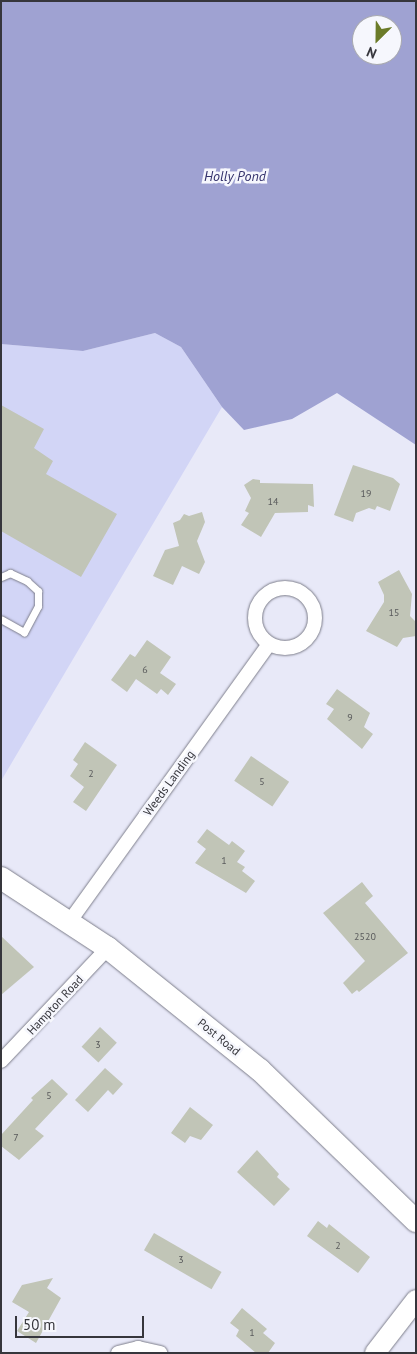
<!DOCTYPE html>
<html>
<head>
<meta charset="utf-8">
<style>
	body { margin:0 }
	#map { position:relative; width:417px; height:1354px; overflow:hidden; background:#e8e9f8; font-family:"PT Sans",sans-serif }
	div>[style] { position:absolute }
	[style*='--x'] { left:calc(var(--x)*1px); top:calc(var(--y)*1px); width:calc(var(--w)*1px); rotate:calc(var(--a)*1deg) }
	.green>* { inset:0; background:#d2d5f6 }
	.water>* { inset:0; background:#9fa2d2 }
	.building>* { inset:0; background:#c1c5b7; transform-origin:0 0 }
	.roads { filter:drop-shadow(0 0 1px #7d7e8b) drop-shadow(0 0 1px #7d7e8b) }
	.lane>* { height:7px; margin:-3.5px; padding:0 3.5px; transform-origin:3.5px; border-radius:3.5px; background:#fff }
	.street>* { height:14px; margin:-7px; padding:0 7px; transform-origin:7px; border-radius:7px; background:#fff }
	.street>.ring { margin:-7px; padding:0; box-sizing:content-box; background:none; border:14px solid #fff; border-radius:50% }
	.secondary>* { height:20px; margin:-10px; padding:0 10px; transform-origin:10px; border-radius:10px; background:#fff }
	.primary>* { height:22px; margin:-11px; padding:0 11px; transform-origin:11px; border-radius:11px; background:#fff }
	span { translate:-50% -50%; white-space:nowrap; text-align:center; line-height:1.15; -webkit-text-stroke:5px #f6f7fd; paint-order:stroke }
	.number-label { font-size:10px; color:#595a5b }
	.number-label span { -webkit-text-stroke-width:0 }
	.street-label { font-size:12px; color:#36363c }
	.water-label { font-size:14px; color:#34326c; font-style:italic }
	.frame { position:absolute; inset:0; border:2px solid #36363c; pointer-events:none }
	.north { position:absolute; left:352px; top:15px; width:50px; height:50px; box-sizing:border-box; background:#f6f7fd; border:1px solid #a9aab0; border-radius:50%; rotate:203deg; font-size:14px; font-weight:700; line-height:20px; text-align:center; color:#36363c }
	.north::after { content:''; display:block; margin:auto; width:18px; height:22px; background:#6b7b29; clip-path:polygon(50% 0,100% 100%,50% 72%,0 100%) }
	.scale { position:absolute; left:15px; top:1316px; width:129px; height:22px; box-sizing:border-box; border:2px solid #36363c; border-top:0; padding-left:6px; font-size:15px; line-height:18px; white-space:nowrap; color:#36363c; -webkit-text-stroke:4px #f6f7fd; paint-order:stroke }
</style>
</head>
<body>
<div id="map">
	<div class="green">
		<i style="clip-path:polygon(155px 333px,181px 347px,222px 407px,1px 781px,1px 344px,83px 351px)"></i>
	</div>
	<div class="water">
		<i style="clip-path:polygon(evenodd,1px 1px,416px 1px,416px 445px,337px 393px,292px 419px,244px 430px,222px 407px,181px 347px,155px 333px,83px 351px,1px 344px,1px 1px,362px 25px,392px 25px,392px 55px,362px 55px,362px 25px)"></i>
	</div>
	<div class="building">
		<i style="clip-path:polygon(1px 405px,44px 429px,34px 448px,53px 461px,46px 474px,117px 514px,81px 577px,1px 531px)"></i>
		<i style="clip-path:polygon(353px 465px,393px 478px,400px 484px,390px 511px,377px 506px,375px 510px,369px 508px,356px 513px,353px 522px,334px 515px)"></i>
		<i style="clip-path:polygon(253px 479px,260px 480px,260px 483px,313px 484px,314px 507px,308px 505px,308px 512px,275px 513px,261px 537px,241px 525px,249px 513px,245px 511px,251px 498px,244px 485px)"></i>
		<i style="clip-path:polygon(202px 512px,205px 522px,197px 541px,205px 562px,199px 574px,182px 566px,173px 585px,153px 576px,165px 550px,179px 546px,173px 523px,180px 520px,184px 514px,189px 516px)"></i>
		<i style="clip-path:polygon(399px 570px,412px 594px,410px 616px,416px 622px,416px 636px,403px 638px,397px 647px,366px 631px,384px 602px,384px 595px,378px 582px)"></i>
		<i style="clip-path:polygon(147px 640px,171px 657px,160px 673px,176px 684px,168px 695px,161px 689px,157px 694px,136px 679px,127px 692px,111px 680px,130px 654px,135px 657px)"></i>
		<i style="clip-path:polygon(337px 689px,370px 713px,364px 727px,373px 734px,362px 749px,327px 719px,334px 709px,326px 704px)"></i>
		<i style="clip-path:polygon(85px 742px,117px 765px,86px 811px,73px 802px,84px 787px,70px 776px,78px 764px,73px 760px)"></i>
		<i style="left:251px;top:756px;width:46px;height:30px;rotate:34deg"></i>
		<i style="clip-path:polygon(207px 829px,229px 845px,232px 841px,245px 851px,237px 862px,245px 867px,242px 871px,255px 881px,246px 893px,195px 863px,206px 849px,197px 842px)"></i>
		<i style="clip-path:polygon(362px 882px,373px 896px,365px 903px,408px 953px,359px 992px,357px 990px,352px 994px,343px 983px,365px 961px,323px 913px)"></i>
		<i style="clip-path:polygon(1px 936px,34px 967px,1px 995px)"></i>
		<i style="left:100px;top:1027px;width:23px;height:27px;rotate:43deg"></i>
		<i style="clip-path:polygon(105px 1068px,123px 1084px,113px 1095px,108px 1090px,88px 1112px,75px 1100px)"></i>
		<i style="clip-path:polygon(52px 1079px,68px 1094px,35px 1129px,44px 1136px,19px 1160px,1px 1146px,1px 1135px,33px 1100px,31px 1098px)"></i>
		<i style="clip-path:polygon(190px 1107px,213px 1125px,201px 1140px,190px 1136px,185px 1143px,171px 1133px)"></i>
		<i style="clip-path:polygon(257px 1150px,279px 1174px,277px 1177px,290px 1189px,274px 1206px,237px 1172px)"></i>
		<i style="clip-path:polygon(318px 1221px,327px 1228px,329px 1224px,370px 1257px,358px 1273px,307px 1236px)"></i>
		<i style="left:154px;top:1233px;width:78px;height:20px;rotate:30deg"></i>
		<i style="clip-path:polygon(53px 1278px,47px 1288px,61px 1298px,36px 1343px,17px 1331px,29px 1312px,12px 1302px,22px 1285px)"></i>
		<i style="clip-path:polygon(242px 1308px,267px 1329px,263px 1333px,275px 1343px,268px 1353px,256px 1353px,236px 1336px,239px 1330px,230px 1323px)"></i>
	</div>
	<div class="roads">
		<div class="lane">
			<i style="--x:1;--y:577;--w:10;--a:-24"></i>
			<i style="--x:10;--y:573;--w:19;--a:25"></i>
			<i style="--x:27;--y:581;--w:15;--a:42"></i>
			<i style="--x:38;--y:591;--w:15;--a:90"></i>
			<i style="--x:38;--y:606;--w:30;--a:118"></i>
			<i style="--x:24;--y:632;--w:26;--a:-151"></i>
		</div>
		<div class="street">
			<i class="ring" style="left:255px;top:588px;width:46px;height:46px"></i>
			<i style="--x:70;--y:921;--w:341;--a:-54.3"></i>
			<i style="--x:1;--y:1061;--w:156;--a:-46.6"></i>
			<i style="--x:118;--y:1353;--w:21;--a:-14"></i>
			<i style="--x:138;--y:1348;--w:23;--a:13"></i>
		</div>
		<div class="secondary">
			<i style="--x:375;--y:1353;--w:67;--a:-52.3"></i>
		</div>
		<div class="primary">
			<i style="--x:1;--y:878;--w:128;--a:33.2"></i>
			<i style="--x:108;--y:948;--w:195;--a:38.8"></i>
			<i style="--x:260;--y:1070;--w:217;--a:44.1"></i>
		</div>
	</div>
	<div class="number-label">
		<span style="left:366px;top:494px">19</span>
		<span style="left:273px;top:502px">14</span>
		<span style="left:394px;top:613px">15</span>
		<span style="left:145px;top:670px">6</span>
		<span style="left:350px;top:718px">9</span>
		<span style="left:91px;top:774px">2</span>
		<span style="left:262px;top:782px">5</span>
		<span style="left:224px;top:861px">1</span>
		<span style="left:365px;top:937px">2520</span>
		<span style="left:98px;top:1045px">3</span>
		<span style="left:49px;top:1096px">5</span>
		<span style="left:16px;top:1138px">7</span>
		<span style="left:338px;top:1246px">2</span>
		<span style="left:181px;top:1260px">3</span>
		<span style="left:252px;top:1333px">1</span>
	</div>
	<div class="street-label">
		<span style="left:169px;top:783px;rotate:-54deg">Weeds Landing</span>
		<span style="left:55px;top:1005px;rotate:-47deg">Hampton Road</span>
		<span style="left:219px;top:1037px;rotate:39deg">Post Road</span>
	</div>
	<div class="water-label">
		<span style="left:235px;top:176px">Holly Pond</span>
	</div>
	<div class="frame"></div>
	<div class="north">N</div>
	<div class="scale">50 m</div>
</div>
</body>
</html>
